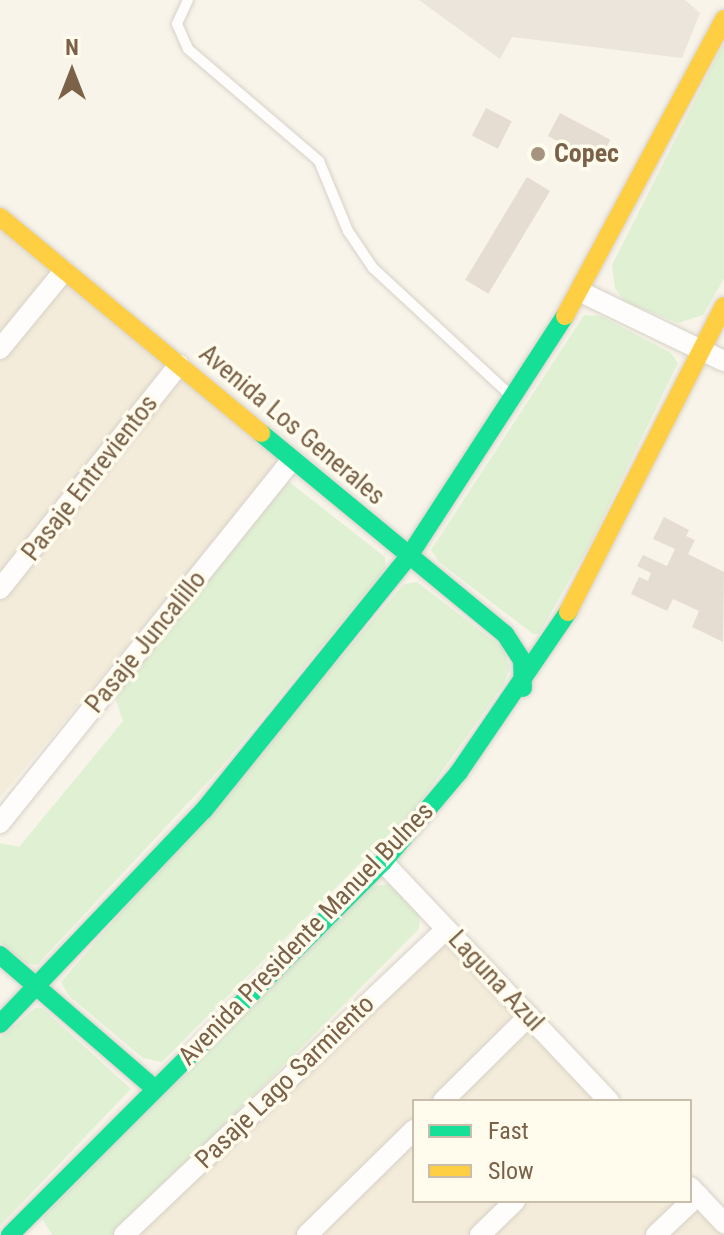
<!DOCTYPE html>
<html>
<head>
<meta charset="utf-8">
<style>
	body { margin:0 }
	#map { position:relative; width:724px; height:1235px; overflow:hidden; background:#f8f4ea; font-family:"Roboto Condensed",sans-serif }
	div>[style] { position:absolute }
	[style*='--x'] { left:calc(var(--x)*1px); top:calc(var(--y)*1px); width:calc(var(--w)*1px); rotate:calc(var(--a)*1deg) }
	.residential>* { inset:0; background:#f4ecda }
	.industrial>* { inset:0; background:#ebe5db }
	.green>* { inset:0; background:#e0f1d3 }
	.building>* { inset:0; background:#e5ddd1; transform-origin:0 0 }
	.roads { filter:drop-shadow(0 0 2px #d7d1c8) drop-shadow(0 0 2px #d7d1c8) }
	.lane>* { height:10px; margin:-5px; padding:0 5px; transform-origin:5px; border-radius:5px; background:#fefdfc }
	.street>* { height:20px; margin:-10px; padding:0 10px; transform-origin:10px; border-radius:10px; background:#fefdfc }
	.fast>* { height:18px; margin:-9px; padding:0 9px; transform-origin:9px; border-radius:9px; background:#16e098 }
	.slow>* { height:18px; margin:-9px; padding:0 9px; transform-origin:9px; border-radius:9px; background:#ffcf43 }
	.dots>* { width:22px; height:22px; translate:-50% -50%; box-sizing:border-box; border:4px solid #fffbed; border-radius:50% }
	span { translate:-50% -50%; white-space:nowrap; text-align:center; line-height:1.15; -webkit-text-stroke:7px #fffbed; paint-order:stroke }
	.poi-label { font-size:26px; color:#7a6147; font-weight:700 }
	.left { translate:0 -50%; text-align:left }
	.street-label { font-size:26px; color:#7a6147 }
	.legend { position:absolute; left:412px; top:1099px; width:280px; height:104px; box-sizing:border-box; background:#fffbed; border:2px solid #cabdab; margin:0; padding:10px 14px; list-style:none; font-size:24px; color:#7a6147 }
	.legend li { display:flex; align-items:center; gap:16px; height:40px }
	.legend b { width:40px; border:2px solid #cabdab }
	.north { position:absolute; left:32px; top:32px; width:80px; height:80px; -webkit-text-stroke:6px #fffbed; paint-order:stroke; rotate:0deg; font-size:22px; font-weight:700; line-height:32px; text-align:center; color:#7a6147 }
	.north::after { content:''; display:block; margin:auto; width:28px; height:36px; background:#7a6147; clip-path:polygon(50% 0,100% 100%,50% 72%,0 100%) }
</style>
</head>
<body>
<div id="map">
	<div class="residential">
		<i style="clip-path:polygon(0 209px,293px 448px,0 798px)"></i>
		<i style="clip-path:polygon(446px 938px,601px 1101px,414px 1101px,414px 1201px,690px 1201px,724px 1235px,137px 1235px)"></i>
	</div>
	<div class="industrial">
		<i style="clip-path:polygon(419px 0,685px 0,700px 13px,682px 58px,512px 37px,500px 59px)"></i>
	</div>
	<div class="green">
		<i style="clip-path:polygon(724px 43px,724px 279px,703px 315px,678px 323px,625px 302px,615px 288px,612px 265px)"></i>
		<i style="clip-path:polygon(584px 315px,601px 316px,671px 353px,678px 363px,592px 540px,539px 634px,533px 634px,439px 562px,431px 550px)"></i>
		<i style="clip-path:polygon(288px 481px,385px 557px,386px 568px,218px 771px,37px 965px,27px 964px,0 942px,0 843px,19px 847px,123px 721px,113px 691px,278px 483px)"></i>
		<i style="clip-path:polygon(417px 582px,502px 647px,510px 668px,504px 684px,418px 805px,162px 1062px,143px 1058px,69px 996px,61px 982px,404px 584px)"></i>
		<i style="clip-path:polygon(388px 884px,420px 910px,419px 929px,115px 1235px,52px 1235px,42px 1218px,368px 887px)"></i>
		<i style="clip-path:polygon(35px 1008px,42px 1008px,131px 1089px,0 1226px,0 1038px)"></i>
	</div>
	<div class="building">
		<i style="left:486px;top:108px;width:29px;height:31px;rotate:27deg"></i>
		<i style="left:560px;top:113px;width:57px;height:26px;rotate:28deg"></i>
		<i style="left:527px;top:177px;width:27px;height:120px;rotate:31deg"></i>
		<i style="clip-path:polygon(664px 517px,689px 530px,686px 536px,695px 540px,688px 554px,724px 572px,723px 642px,692px 627px,699px 611px,673px 599px,667px 611px,631px 594px,639px 577px,648px 581px,651px 573px,637px 566px,643px 555px,667px 566px,675px 549px,653px 539px)"></i>
	</div>
	<div class="roads">
		<div class="lane">
			<i style="--x:188;--y:0;--w:26;--a:115"></i>
			<i style="--x:177;--y:24;--w:27;--a:66"></i>
			<i style="--x:188;--y:49;--w:172;--a:40.5"></i>
			<i style="--x:319;--y:161;--w:76;--a:67.5"></i>
			<i style="--x:348;--y:231;--w:45;--a:56"></i>
			<i style="--x:373;--y:268;--w:187;--a:42.8"></i>
		</div>
		<div class="street">
			<i style="--x:581;--y:292;--w:159;--a:25.8"></i>
			<i style="--x:0;--y:349;--w:101;--a:-50.6"></i>
			<i style="--x:0;--y:589;--w:287;--a:-51.4"></i>
			<i style="--x:0;--y:823;--w:464;--a:-51.2"></i>
			<i style="--x:383;--y:862;--w:329;--a:46.6"></i>
			<i style="--x:443;--y:1101;--w:121;--a:-44.7"></i>
			<i style="--x:690;--y:1187;--w:50;--a:46.6"></i>
			<i style="--x:124;--y:1235;--w:444;--a:-43.5"></i>
			<i style="--x:307;--y:1235;--w:150;--a:-44.5"></i>
			<i style="--x:480;--y:1235;--w:49;--a:-44.2"></i>
			<i style="--x:656;--y:1235;--w:58;--a:-43.6"></i>
		</div>
		<div class="fast">
			<i style="--x:261;--y:433;--w:316;--a:39.5"></i>
			<i style="--x:505;--y:634;--w:31;--a:57"></i>
			<i style="--x:522;--y:660;--w:28;--a:88"></i>
			<i style="--x:0;--y:955;--w:205;--a:40.8"></i>
			<i style="--x:0;--y:1024;--w:296;--a:-46.4"></i>
			<i style="--x:204;--y:810;--w:326;--a:-51.1"></i>
			<i style="--x:409;--y:556;--w:286;--a:-57"></i>
			<i style="--x:10;--y:1235;--w:528;--a:-45"></i>
			<i style="--x:383;--y:862;--w:118;--a:-49.8"></i>
			<i style="--x:459;--y:772;--w:194;--a:-55.7"></i>
		</div>
		<div class="slow">
			<i style="--x:0;--y:217;--w:339;--a:39.6"></i>
			<i style="--x:565;--y:316;--w:337;--a:-61.8"></i>
			<i style="--x:568;--y:612;--w:343;--a:-63"></i>
		</div>
	</div>
	<div class="dots">
		<i style="left:538px;top:154px;background:#a69480"></i>
	</div>
	<div class="poi-label">
		<span class="left" style="left:554px;top:154px">Copec</span>
	</div>
	<div class="street-label">
		<span style="left:292px;top:425px;rotate:40deg">Avenida Los Generales</span>
		<span style="left:90px;top:478px;rotate:-52deg">Pasaje Entrevientos</span>
		<span style="left:146px;top:642px;rotate:-51deg">Pasaje Juncalillo</span>
		<span style="left:306px;top:934px;rotate:-46deg">Avenida Presidente Manuel Bulnes</span>
		<span style="left:496px;top:981px;rotate:47deg">Laguna Azul</span>
		<span style="left:285px;top:1082px;rotate:-44deg">Pasaje Lago Sarmiento</span>
	</div>
	<ul class="legend">
	<li><b style="height:10px;background:#16e098"></b>Fast</li>
	<li><b style="height:10px;background:#ffcf43"></b>Slow</li>
	</ul>
	<div class="north">N</div>
</div>
</body>
</html>
